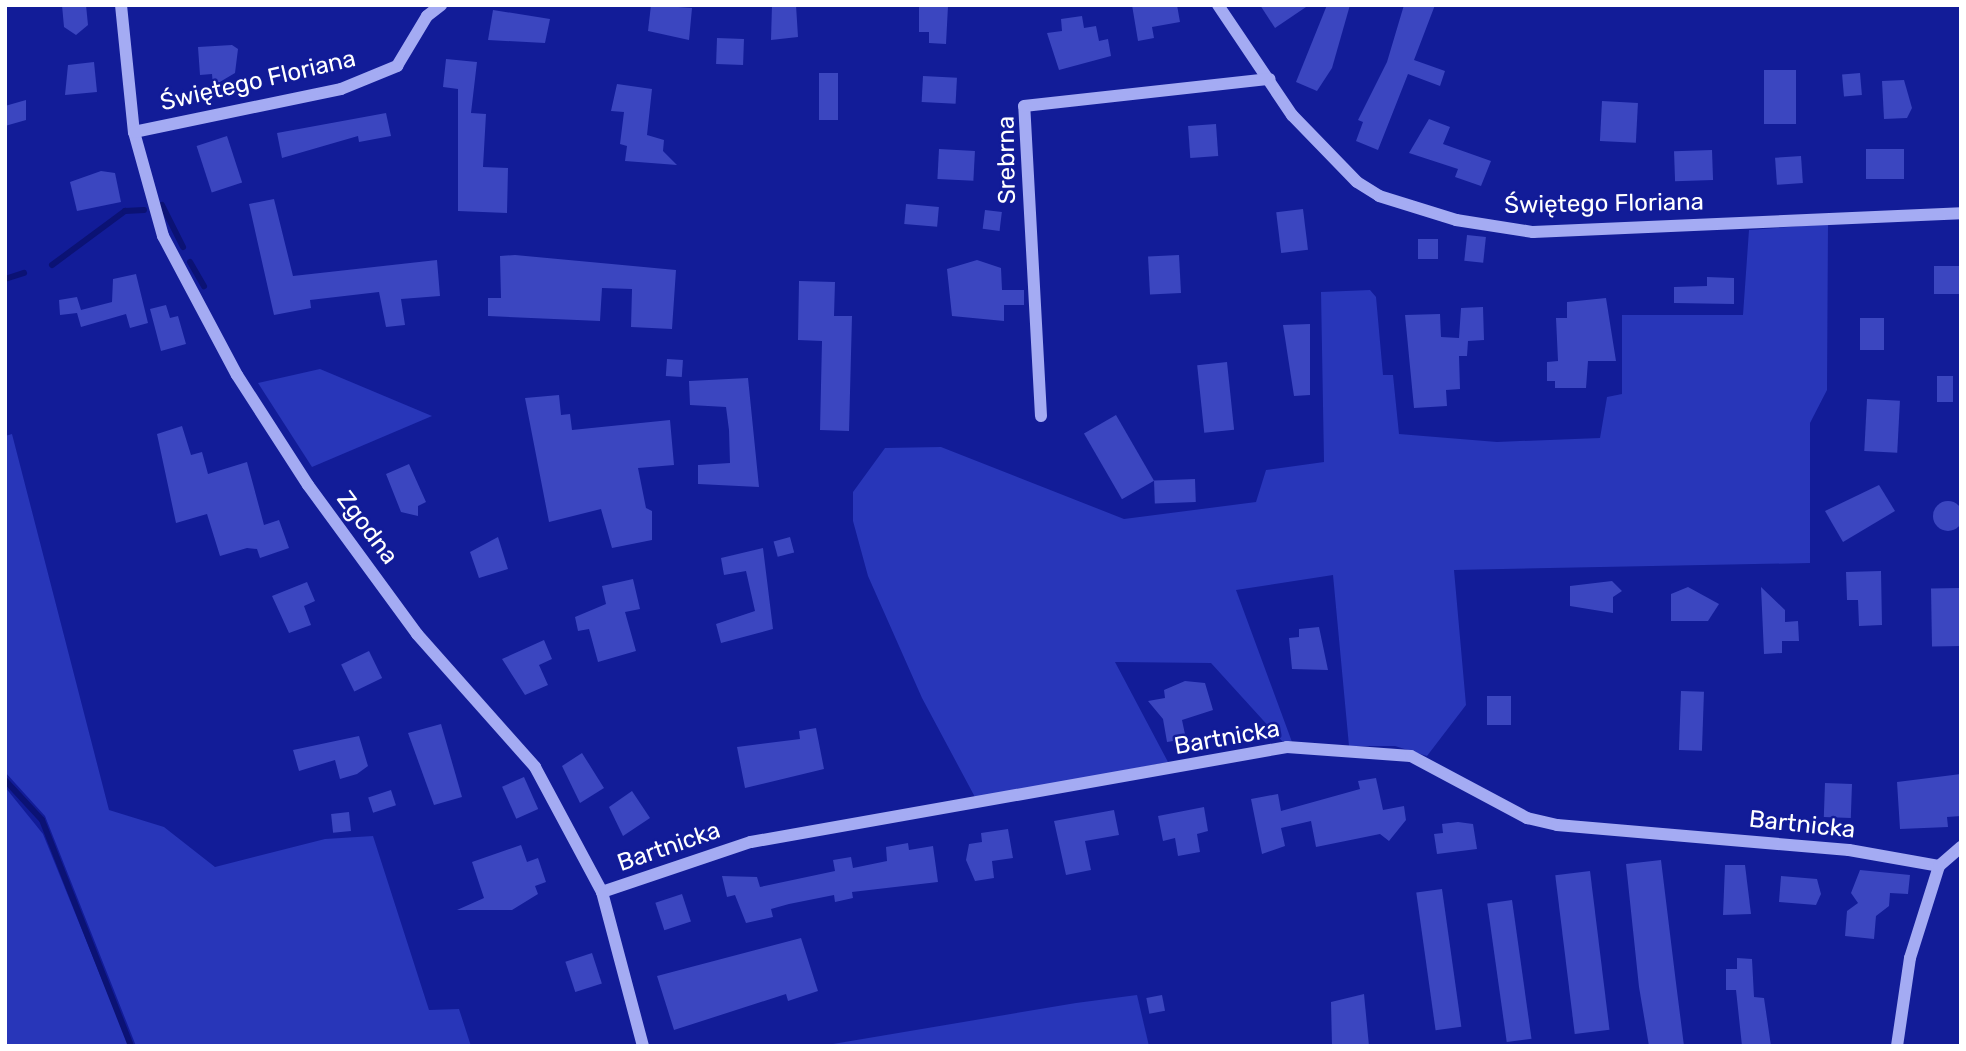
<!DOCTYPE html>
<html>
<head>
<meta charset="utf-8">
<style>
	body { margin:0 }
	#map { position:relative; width:1966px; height:1051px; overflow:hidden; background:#121c98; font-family:Rubik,sans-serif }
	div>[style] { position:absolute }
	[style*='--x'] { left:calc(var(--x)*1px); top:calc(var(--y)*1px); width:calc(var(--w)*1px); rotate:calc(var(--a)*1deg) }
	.green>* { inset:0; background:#2836b9 }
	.stream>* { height:6px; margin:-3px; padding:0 3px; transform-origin:3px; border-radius:3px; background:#0b1274 }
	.building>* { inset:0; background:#3b46c0; transform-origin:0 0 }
	.round { border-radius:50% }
	.minor>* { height:12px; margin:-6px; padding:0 6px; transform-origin:6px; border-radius:6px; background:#a4abf3 }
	span { translate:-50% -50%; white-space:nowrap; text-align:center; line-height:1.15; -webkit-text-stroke:5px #121c98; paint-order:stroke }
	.street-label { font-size:24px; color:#fff }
	.frame { position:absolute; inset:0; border:7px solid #fff; pointer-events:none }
</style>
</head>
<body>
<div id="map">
	<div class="green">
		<i style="clip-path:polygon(1828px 224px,1827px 390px,1810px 423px,1810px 563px,1454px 570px,1466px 705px,1427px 756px,1395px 746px,1349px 746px,1333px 575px,1236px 590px,1292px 742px,1282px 741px,1211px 663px,1115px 662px,1168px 762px,976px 799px,922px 698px,868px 576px,853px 521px,853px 492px,885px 448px,941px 447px,1124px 519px,1256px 502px,1266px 470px,1324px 462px,1321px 292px,1370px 290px,1376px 297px,1383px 375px,1393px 375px,1399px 434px,1497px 442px,1600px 438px,1607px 397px,1622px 394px,1622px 315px,1743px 315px,1749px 230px)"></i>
		<i style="clip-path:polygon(320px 369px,432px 416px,312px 467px,258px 383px)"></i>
		<i style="clip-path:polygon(12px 434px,109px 810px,164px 827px,215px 867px,325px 839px,373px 836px,429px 1010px,459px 1009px,471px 1046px,136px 1046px,45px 816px,5px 772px,5px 436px)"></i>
		<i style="clip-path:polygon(5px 787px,43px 834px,129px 1046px,5px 1046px)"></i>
		<i style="clip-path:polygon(1137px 995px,1149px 1046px,821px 1046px,1076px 1003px)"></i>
	</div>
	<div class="stream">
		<i style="--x:162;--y:205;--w:47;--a:63.4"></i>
		<i style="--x:190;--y:262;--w:28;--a:60"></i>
		<i style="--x:52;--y:265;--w:91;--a:-36.5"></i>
		<i style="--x:125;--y:211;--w:19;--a:-3"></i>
		<i style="--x:5;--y:279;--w:20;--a:-18"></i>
		<i style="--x:5;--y:780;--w:54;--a:47.2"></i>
		<i style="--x:42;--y:820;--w:243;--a:68.5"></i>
	</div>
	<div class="building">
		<i style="clip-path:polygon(62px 5px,86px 5px,88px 25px,76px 35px,64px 27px)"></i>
		<i style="clip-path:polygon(651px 5px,692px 8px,689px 40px,648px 31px)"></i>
		<i style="clip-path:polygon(772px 5px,796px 5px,798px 37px,771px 40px)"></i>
		<i style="clip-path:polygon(919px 5px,948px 6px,946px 44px,929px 43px,929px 32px,919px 32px)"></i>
		<i style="clip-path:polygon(1132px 5px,1177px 5px,1180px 22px,1152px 27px,1154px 38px,1138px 41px)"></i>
		<i style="clip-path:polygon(1260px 5px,1309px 5px,1275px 28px)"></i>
		<i style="clip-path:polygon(1327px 5px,1350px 5px,1332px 68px,1317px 91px,1296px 82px)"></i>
		<i style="clip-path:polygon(1404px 5px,1435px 5px,1414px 60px,1445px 71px,1440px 86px,1408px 74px,1378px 150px,1356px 141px,1363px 122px,1358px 120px,1387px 62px)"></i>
		<i style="clip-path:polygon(493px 10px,550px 19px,545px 43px,488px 40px)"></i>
		<i style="clip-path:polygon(1082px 16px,1084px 28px,1096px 26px,1099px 41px,1108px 39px,1111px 56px,1059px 70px,1047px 33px,1062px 31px,1061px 19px)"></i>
		<i style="left:717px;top:38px;width:27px;height:26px;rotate:2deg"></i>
		<i style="clip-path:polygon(232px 45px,238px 49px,235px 73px,213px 86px,212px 74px,200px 75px,198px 47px)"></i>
		<i style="clip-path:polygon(446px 59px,477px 62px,471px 113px,486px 114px,483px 167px,508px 168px,507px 213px,458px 211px,458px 89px,443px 87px)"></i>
		<i style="clip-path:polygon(94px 62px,97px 92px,65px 95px,68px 65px)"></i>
		<i style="left:1764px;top:70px;width:32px;height:54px"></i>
		<i style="left:819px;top:73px;width:19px;height:47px"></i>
		<i style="left:1860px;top:73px;width:22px;height:18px;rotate:85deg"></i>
		<i style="left:923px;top:76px;width:34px;height:26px;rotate:3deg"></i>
		<i style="clip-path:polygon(1904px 80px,1912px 108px,1907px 118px,1884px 119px,1882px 81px)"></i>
		<i style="clip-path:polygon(617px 84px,652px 89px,647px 135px,664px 140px,663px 151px,677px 165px,625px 161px,627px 146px,620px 144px,624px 112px,611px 111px)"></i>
		<i style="clip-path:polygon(26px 100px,26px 120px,5px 126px,5px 106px)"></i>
		<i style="left:1602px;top:101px;width:36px;height:40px;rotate:3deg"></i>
		<i style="clip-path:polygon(386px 113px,391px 136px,359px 142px,358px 136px,282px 158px,277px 133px)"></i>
		<i style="clip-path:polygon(1429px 119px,1450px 127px,1443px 144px,1491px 161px,1481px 186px,1455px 177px,1458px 169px,1409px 153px)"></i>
		<i style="left:1216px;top:124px;width:32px;height:28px;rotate:86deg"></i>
		<i style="left:227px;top:136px;width:49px;height:32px;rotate:72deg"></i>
		<i style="left:939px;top:149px;width:36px;height:30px;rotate:3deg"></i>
		<i style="left:1866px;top:149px;width:38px;height:30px"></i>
		<i style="left:1712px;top:150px;width:30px;height:38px;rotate:88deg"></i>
		<i style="left:1801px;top:156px;width:27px;height:26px;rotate:86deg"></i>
		<i style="clip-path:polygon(101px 171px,115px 173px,121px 202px,77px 211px,70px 182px)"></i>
		<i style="clip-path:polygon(274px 199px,293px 276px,437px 260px,440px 296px,401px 299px,405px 325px,386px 327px,379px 292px,310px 300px,311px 308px,274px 315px,249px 204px)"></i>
		<i style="left:906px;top:204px;width:33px;height:20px;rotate:5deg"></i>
		<i style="left:1303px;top:209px;width:41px;height:27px;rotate:83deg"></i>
		<i style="left:985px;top:210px;width:17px;height:19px;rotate:7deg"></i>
		<i style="left:1467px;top:235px;width:19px;height:26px;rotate:6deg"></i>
		<i style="left:1418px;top:239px;width:20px;height:20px"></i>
		<i style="clip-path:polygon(515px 255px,676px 270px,672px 329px,631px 327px,632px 289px,602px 288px,600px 321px,488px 316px,488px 298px,501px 298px,500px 256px)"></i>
		<i style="left:1179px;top:255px;width:38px;height:31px;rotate:87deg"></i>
		<i style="clip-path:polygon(977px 260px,1001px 268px,1002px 290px,1024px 290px,1024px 305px,1004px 305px,1004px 321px,952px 316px,947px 269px)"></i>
		<i style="left:1934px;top:266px;width:26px;height:28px"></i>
		<i style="clip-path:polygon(136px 274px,148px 323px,130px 328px,126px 314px,81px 327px,77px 313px,60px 315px,59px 300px,77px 297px,81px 310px,112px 302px,113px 279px)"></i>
		<i style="clip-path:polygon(1707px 277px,1734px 278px,1734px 304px,1674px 303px,1674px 287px,1707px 286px)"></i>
		<i style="clip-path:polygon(799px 281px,835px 282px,834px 316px,852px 316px,849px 431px,820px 430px,822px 341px,798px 340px)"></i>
		<i style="clip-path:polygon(1606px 298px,1616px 361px,1588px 361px,1586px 388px,1555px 388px,1555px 381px,1547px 381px,1547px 362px,1558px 361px,1556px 318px,1567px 318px,1567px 302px)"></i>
		<i style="clip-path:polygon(166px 305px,170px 318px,178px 316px,186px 344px,161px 351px,150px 309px)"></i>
		<i style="clip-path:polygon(1483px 307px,1484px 340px,1468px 341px,1467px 356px,1459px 356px,1460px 389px,1446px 390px,1447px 406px,1414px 408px,1405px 315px,1440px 314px,1441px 337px,1459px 338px,1461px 308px)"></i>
		<i style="left:1860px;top:318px;width:24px;height:32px"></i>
		<i style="clip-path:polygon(1310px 324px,1310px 395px,1294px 396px,1283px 325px)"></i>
		<i style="left:667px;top:359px;width:16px;height:17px;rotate:4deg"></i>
		<i style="left:1227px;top:362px;width:68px;height:30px;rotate:84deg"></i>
		<i style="left:1937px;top:376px;width:16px;height:26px"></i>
		<i style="clip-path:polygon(748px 378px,759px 487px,698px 484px,698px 465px,730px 463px,729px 430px,726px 407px,690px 405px,689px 381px)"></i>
		<i style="clip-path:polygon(559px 395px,561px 415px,570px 414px,572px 430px,670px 420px,674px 465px,638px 468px,646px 508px,652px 511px,652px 540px,612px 548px,601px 509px,549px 522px,525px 398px)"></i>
		<i style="left:1867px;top:399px;width:33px;height:52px;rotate:3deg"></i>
		<i style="left:1116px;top:415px;width:76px;height:37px;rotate:60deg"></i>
		<i style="clip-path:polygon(182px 426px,191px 455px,202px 452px,208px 474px,247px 462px,264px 525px,279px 520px,289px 548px,260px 558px,257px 549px,247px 548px,220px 556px,207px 514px,176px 523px,157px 434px)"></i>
		<i style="clip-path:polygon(409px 464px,426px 502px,418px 506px,418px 516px,401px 512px,386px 474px)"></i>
		<i style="left:1195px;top:479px;width:23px;height:41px;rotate:88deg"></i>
		<i style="clip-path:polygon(1879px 485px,1895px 511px,1843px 542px,1825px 511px)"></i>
		<i class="round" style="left:1933px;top:501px;width:30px;height:30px"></i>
		<i style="clip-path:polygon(498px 537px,508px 569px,479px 578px,470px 552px)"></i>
		<i style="left:790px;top:537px;width:16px;height:17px;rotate:75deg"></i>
		<i style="clip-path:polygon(763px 548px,773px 629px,721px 643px,716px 624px,755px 611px,746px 571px,724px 575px,721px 558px)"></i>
		<i style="clip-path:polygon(1881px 571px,1882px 625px,1859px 626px,1858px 600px,1847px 600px,1846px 572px)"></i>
		<i style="clip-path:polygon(633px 579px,640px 609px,625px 612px,636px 651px,598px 662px,589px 629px,578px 631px,575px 617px,606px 604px,602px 586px)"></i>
		<i style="clip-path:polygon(1612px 581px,1622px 591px,1613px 597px,1613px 613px,1570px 606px,1570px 586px)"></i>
		<i style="clip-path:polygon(307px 582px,315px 601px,304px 606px,311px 625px,289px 633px,272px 596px)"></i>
		<i style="clip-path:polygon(1688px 587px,1719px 604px,1708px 621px,1671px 621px,1671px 594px)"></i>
		<i style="clip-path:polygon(1761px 587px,1785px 610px,1785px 622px,1798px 621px,1799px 641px,1782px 641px,1782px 653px,1764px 654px)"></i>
		<i style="left:1960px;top:588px;width:58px;height:29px;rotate:89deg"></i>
		<i style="clip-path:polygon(1319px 627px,1328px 670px,1292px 669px,1289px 638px,1299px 637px,1299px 629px)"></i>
		<i style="clip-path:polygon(544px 640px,552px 659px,539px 665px,548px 685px,525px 695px,502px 659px)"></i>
		<i style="left:369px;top:651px;width:30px;height:31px;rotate:64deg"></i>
		<i style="clip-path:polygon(1185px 681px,1205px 683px,1213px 710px,1182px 720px,1186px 739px,1167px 742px,1163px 719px,1148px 701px,1165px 698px,1164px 690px)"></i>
		<i style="left:1681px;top:691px;width:23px;height:59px;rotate:2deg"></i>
		<i style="left:1487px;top:696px;width:24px;height:29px"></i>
		<i style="clip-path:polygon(441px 724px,462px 797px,434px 805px,408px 733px)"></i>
		<i style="clip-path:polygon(816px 728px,824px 769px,745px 788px,737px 747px,800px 739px,799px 731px)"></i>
		<i style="clip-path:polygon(359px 736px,368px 766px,357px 774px,340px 779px,335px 760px,299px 771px,293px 750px)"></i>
		<i style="clip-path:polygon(582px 753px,604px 788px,580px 803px,562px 766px)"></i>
		<i style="clip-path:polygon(1961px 774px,1961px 816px,1947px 817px,1948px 827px,1900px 829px,1897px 782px)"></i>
		<i style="left:524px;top:777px;width:35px;height:24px;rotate:66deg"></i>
		<i style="clip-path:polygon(1376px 778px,1383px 810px,1404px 806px,1406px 820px,1389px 841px,1380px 834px,1316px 847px,1311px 821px,1281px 828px,1285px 846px,1262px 854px,1251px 799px,1278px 794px,1281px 811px,1360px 789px,1358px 781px)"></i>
		<i style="left:1825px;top:783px;width:27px;height:34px;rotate:2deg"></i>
		<i style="left:391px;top:790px;width:16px;height:24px;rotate:72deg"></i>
		<i style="clip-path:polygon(632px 791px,650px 818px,623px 836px,609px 807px)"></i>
		<i style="clip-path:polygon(1204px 807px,1208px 831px,1197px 834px,1200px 852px,1178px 856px,1175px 838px,1163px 841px,1158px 816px)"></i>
		<i style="clip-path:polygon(1114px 810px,1119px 835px,1085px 841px,1091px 870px,1066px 875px,1054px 821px)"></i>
		<i style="left:349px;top:812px;width:19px;height:18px;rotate:84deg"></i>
		<i style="clip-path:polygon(1458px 822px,1473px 824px,1477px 849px,1437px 854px,1434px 834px,1443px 833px,1442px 824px)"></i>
		<i style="clip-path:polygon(1008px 829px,1013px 858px,992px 861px,994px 878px,975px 881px,966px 860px,969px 844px,982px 842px,981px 833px)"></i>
		<i style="clip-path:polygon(908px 843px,909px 850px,933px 846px,938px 882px,852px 892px,853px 898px,835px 902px,834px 895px,789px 904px,771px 909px,773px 917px,746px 923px,735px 895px,727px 897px,722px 876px,757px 877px,760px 887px,835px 871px,833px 860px,851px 857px,853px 868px,887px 861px,886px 847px)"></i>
		<i style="clip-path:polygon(521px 845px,527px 862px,538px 858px,546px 882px,535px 886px,538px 894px,512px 910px,457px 910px,484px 898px,472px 862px)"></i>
		<i style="clip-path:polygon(1661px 860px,1676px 983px,1684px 1046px,1649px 1046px,1639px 987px,1626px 864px)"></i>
		<i style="clip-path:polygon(1725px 865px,1745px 865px,1751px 914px,1723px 915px)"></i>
		<i style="clip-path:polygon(1860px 870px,1910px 875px,1908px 894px,1890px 893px,1889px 906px,1876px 916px,1874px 939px,1845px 936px,1847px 911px,1858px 903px,1851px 893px)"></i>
		<i style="left:1590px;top:871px;width:160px;height:35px;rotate:83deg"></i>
		<i style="clip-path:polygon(1781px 876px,1817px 879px,1821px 894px,1816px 905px,1779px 902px)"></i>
		<i style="left:1442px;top:889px;width:139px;height:26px;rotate:82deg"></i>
		<i style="left:682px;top:894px;width:29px;height:28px;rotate:72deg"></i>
		<i style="left:1512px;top:900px;width:140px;height:25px;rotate:82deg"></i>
		<i style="clip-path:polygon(801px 938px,818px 991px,788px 1001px,786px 994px,674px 1030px,657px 976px)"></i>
		<i style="left:592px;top:953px;width:32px;height:28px;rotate:72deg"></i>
		<i style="clip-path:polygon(1737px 958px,1752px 959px,1754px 997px,1764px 998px,1771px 1046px,1742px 1046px,1736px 990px,1726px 990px,1726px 969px,1737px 969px)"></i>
		<i style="clip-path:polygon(1364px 994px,1369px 1046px,1332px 1046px,1331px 1002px)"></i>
		<i style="left:1162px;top:995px;width:16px;height:16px;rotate:79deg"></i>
	</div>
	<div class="minor">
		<i style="--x:121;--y:5;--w:128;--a:84.2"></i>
		<i style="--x:134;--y:132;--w:108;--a:74.4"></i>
		<i style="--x:163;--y:236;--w:157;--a:62"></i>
		<i style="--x:237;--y:375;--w:131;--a:57.2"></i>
		<i style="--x:308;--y:485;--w:185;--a:53.8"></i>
		<i style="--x:417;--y:634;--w:178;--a:48.4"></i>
		<i style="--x:535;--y:767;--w:142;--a:61.8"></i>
		<i style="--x:602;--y:892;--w:159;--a:75.1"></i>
		<i style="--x:1218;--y:5;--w:133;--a:56.1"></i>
		<i style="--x:1292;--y:115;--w:93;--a:45.9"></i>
		<i style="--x:1357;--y:182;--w:26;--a:32"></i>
		<i style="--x:1379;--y:196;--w:81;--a:17.3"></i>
		<i style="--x:1456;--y:220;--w:78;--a:8.9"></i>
		<i style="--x:1533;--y:232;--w:428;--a:-2.5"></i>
		<i style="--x:134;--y:132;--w:211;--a:-11.7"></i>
		<i style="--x:341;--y:89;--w:61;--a:-22.3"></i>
		<i style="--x:397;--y:66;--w:58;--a:-59"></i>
		<i style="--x:427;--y:16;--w:18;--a:-38"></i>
		<i style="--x:1041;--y:416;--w:310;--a:-93.1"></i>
		<i style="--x:1024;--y:106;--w:247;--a:-6.3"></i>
		<i style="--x:602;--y:892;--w:157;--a:-18.6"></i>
		<i style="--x:751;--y:842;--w:544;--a:-10.05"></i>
		<i style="--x:1287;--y:747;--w:124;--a:4.2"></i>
		<i style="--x:1411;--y:756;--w:132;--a:28.1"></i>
		<i style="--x:1527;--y:818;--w:31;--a:13"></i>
		<i style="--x:1557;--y:825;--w:293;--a:4.9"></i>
		<i style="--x:1849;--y:850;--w:91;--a:10.1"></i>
		<i style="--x:1897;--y:1046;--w:89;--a:-81.6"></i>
		<i style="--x:1910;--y:958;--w:96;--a:-72.5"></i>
		<i style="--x:1939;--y:866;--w:29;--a:-41"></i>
	</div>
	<div class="street-label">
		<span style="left:258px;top:81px;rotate:-13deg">Świętego Floriana</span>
		<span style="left:1007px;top:160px;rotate:-91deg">Srebrna</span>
		<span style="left:1604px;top:204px;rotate:-1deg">Świętego Floriana</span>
		<span style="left:367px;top:528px;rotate:53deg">Zgodna</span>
		<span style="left:1227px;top:738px;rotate:-10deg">Bartnicka</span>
		<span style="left:1802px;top:825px;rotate:6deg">Bartnicka</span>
		<span style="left:669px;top:847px;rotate:-19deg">Bartnicka</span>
	</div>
	<div class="frame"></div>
</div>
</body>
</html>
